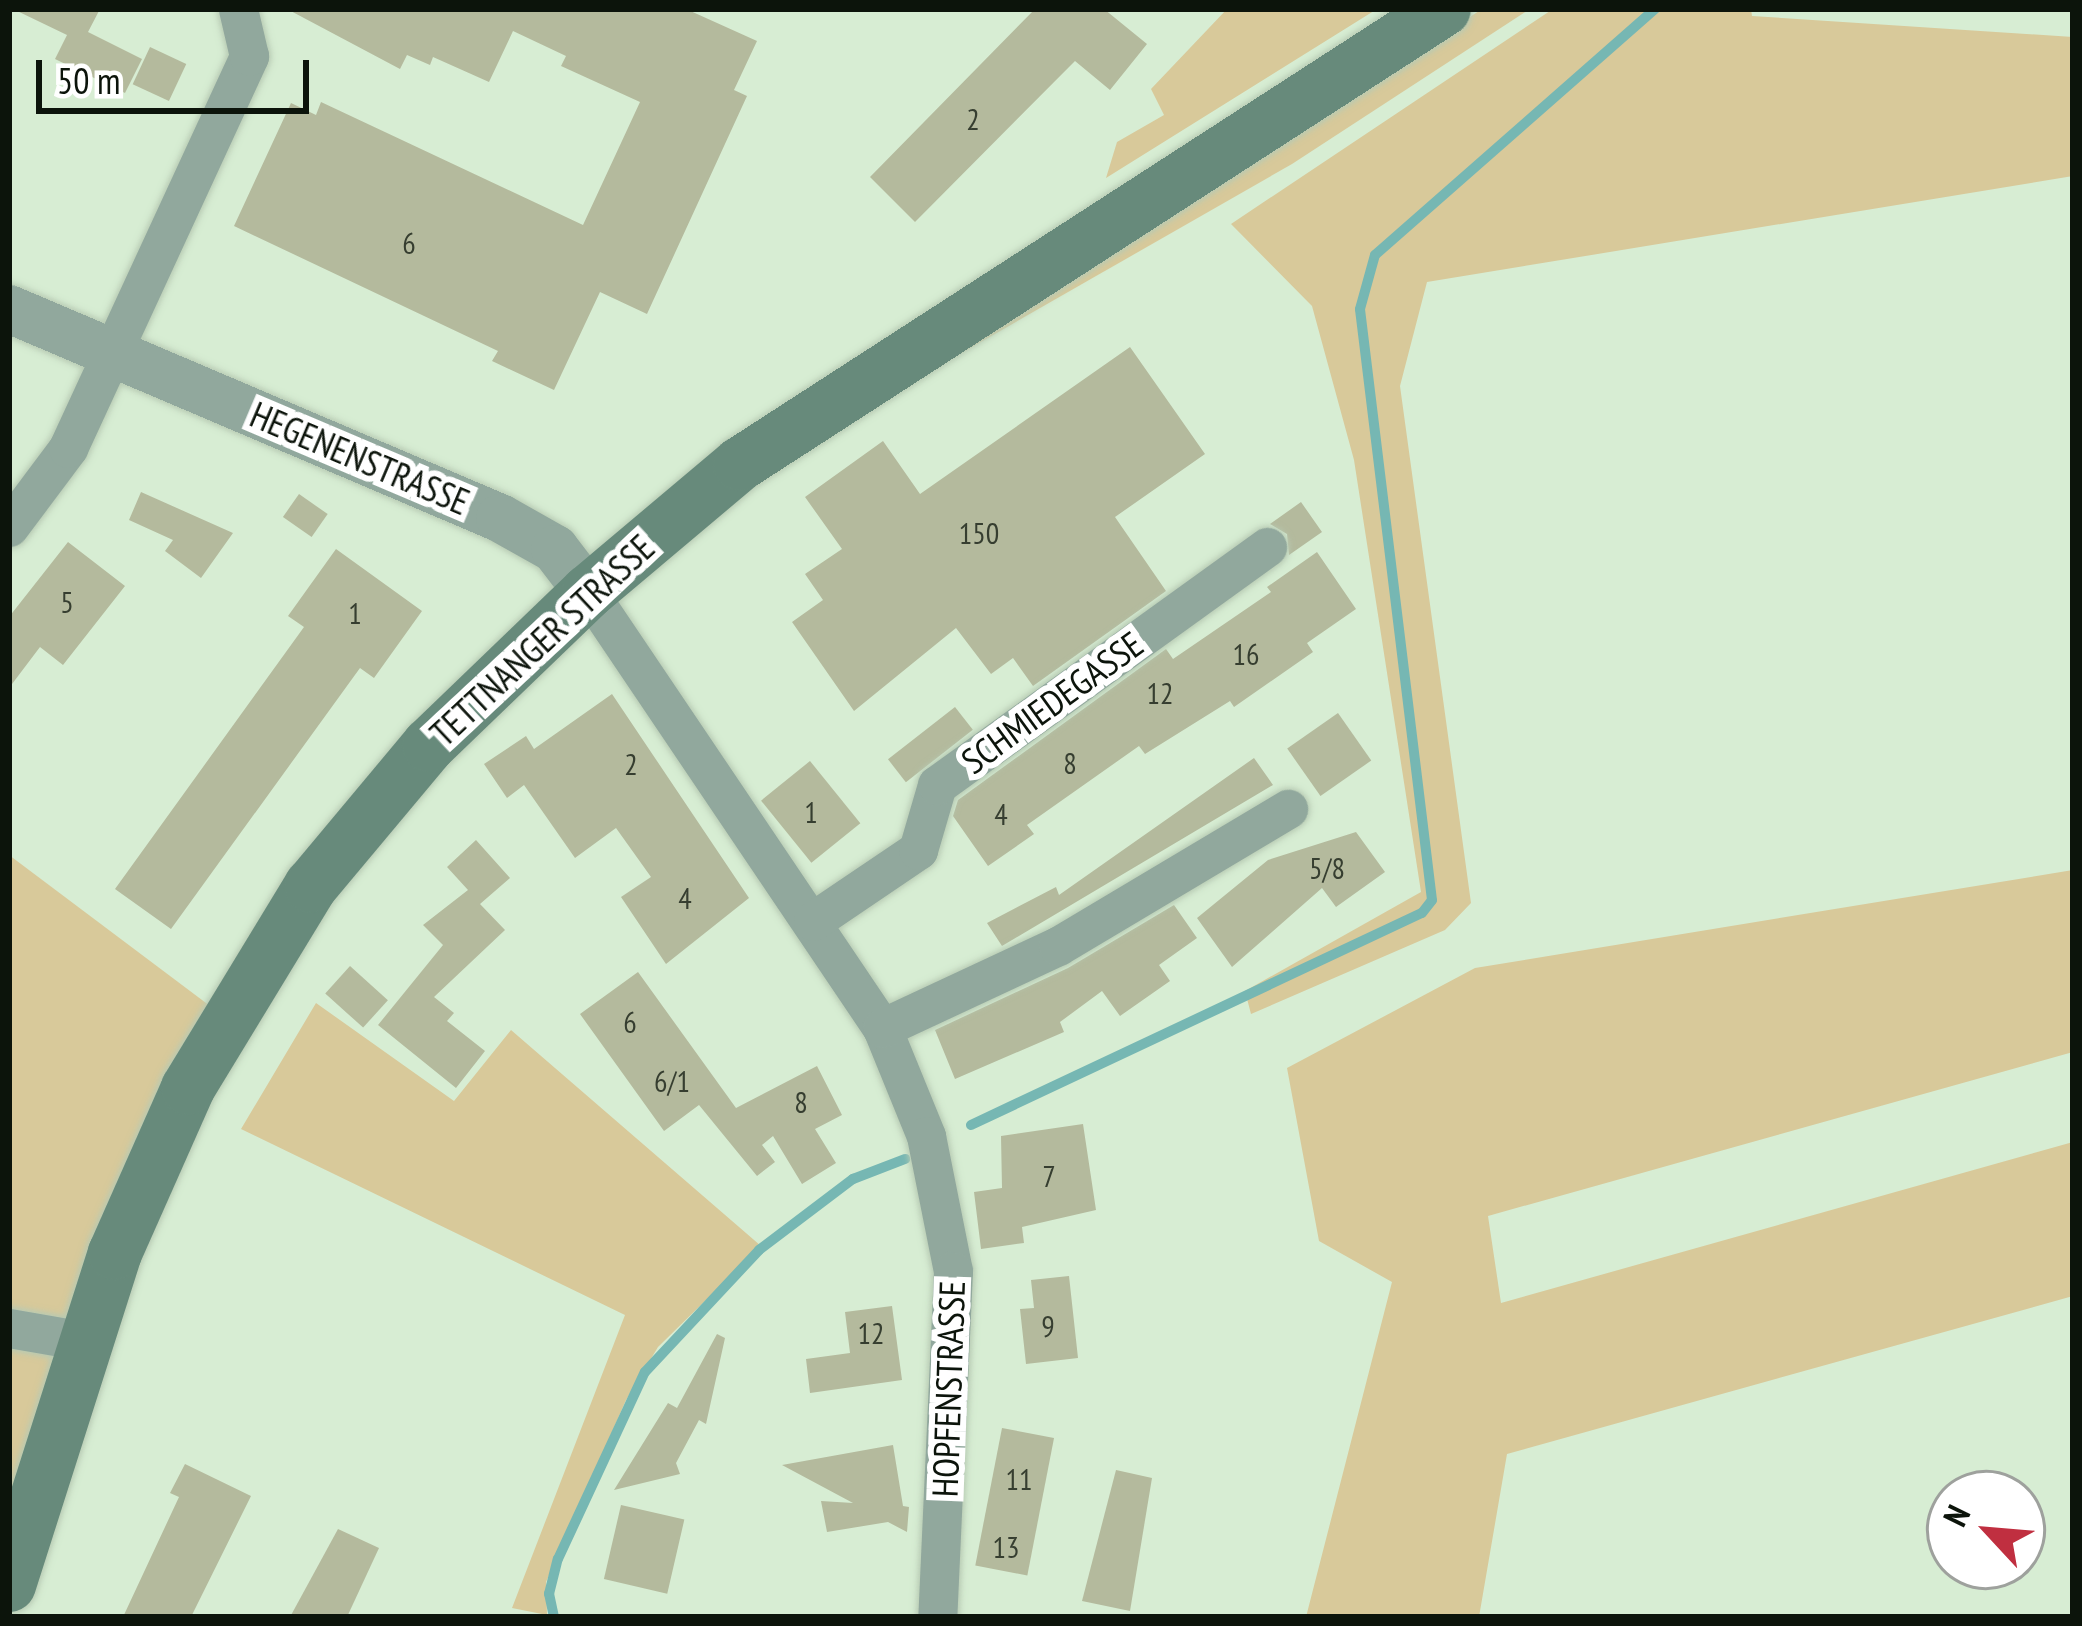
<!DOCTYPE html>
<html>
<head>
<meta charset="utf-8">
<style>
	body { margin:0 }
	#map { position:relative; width:2082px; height:1626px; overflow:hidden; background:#d7edd3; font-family:"PT Sans Narrow",sans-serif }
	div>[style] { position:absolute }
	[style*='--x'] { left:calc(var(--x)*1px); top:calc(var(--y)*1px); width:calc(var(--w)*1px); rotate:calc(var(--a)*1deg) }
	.green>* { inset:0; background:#d8c99a }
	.stream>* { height:10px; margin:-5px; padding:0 5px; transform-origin:5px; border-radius:5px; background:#76b7b3 }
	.building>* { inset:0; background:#b4ba9d; transform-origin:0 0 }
	.roads { filter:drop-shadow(0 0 3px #b7cab3) drop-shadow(0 0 3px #b7cab3) }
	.minor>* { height:39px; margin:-19.5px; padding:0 19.5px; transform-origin:19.5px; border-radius:19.5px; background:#91a89d }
	.tertiary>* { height:48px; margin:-24px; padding:0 24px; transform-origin:24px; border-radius:24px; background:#91a89d }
	.secondary>* { height:54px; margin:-27px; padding:0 27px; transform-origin:27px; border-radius:27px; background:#678a7b }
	span { translate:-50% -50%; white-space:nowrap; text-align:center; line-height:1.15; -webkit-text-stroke:12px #fff; paint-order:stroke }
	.number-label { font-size:30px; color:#363e30 }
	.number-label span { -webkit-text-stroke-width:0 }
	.street-label { font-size:36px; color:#0c140b }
	.frame { position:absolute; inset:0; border:12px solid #0c140b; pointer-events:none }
	.north { position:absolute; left:1926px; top:1470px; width:120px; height:120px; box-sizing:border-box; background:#fff; border:3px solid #9ea19d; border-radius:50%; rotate:296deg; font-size:33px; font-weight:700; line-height:48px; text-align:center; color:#0c140b }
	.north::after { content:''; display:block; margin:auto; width:42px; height:54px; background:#c02f40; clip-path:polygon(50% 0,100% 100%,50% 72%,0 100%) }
	.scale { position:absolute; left:36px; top:60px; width:273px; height:54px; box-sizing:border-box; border:6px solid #0c140b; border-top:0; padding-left:15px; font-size:36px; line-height:42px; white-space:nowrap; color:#0c140b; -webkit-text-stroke:9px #fff; paint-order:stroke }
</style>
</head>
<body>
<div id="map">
	<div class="green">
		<i style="clip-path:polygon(1227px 9px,1377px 9px,1106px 178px,1117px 142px,1164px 115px,1151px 89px)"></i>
		<i style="clip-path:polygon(1482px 9px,1530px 9px,1292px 164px,930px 371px)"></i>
		<i style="clip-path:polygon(1553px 9px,1751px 9px,1752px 16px,2073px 37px,2073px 176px,1427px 282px,1400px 386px,1471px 903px,1445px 930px,1251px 1014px,1245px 991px,1421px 892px,1354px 460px,1312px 306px,1231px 224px)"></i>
		<i style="clip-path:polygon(9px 855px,210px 1006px,9px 1509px)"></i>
		<i style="clip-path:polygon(2073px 870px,2073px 1052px,1488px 1216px,1501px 1303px,2073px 1142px,2073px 1296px,1507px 1454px,1479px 1617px,1306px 1617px,1392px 1282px,1319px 1241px,1287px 1068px,1475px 968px)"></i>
		<i style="clip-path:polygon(316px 1003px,454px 1101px,511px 1030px,761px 1246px,658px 1347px,626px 1400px,546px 1582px,547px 1615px,512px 1608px,625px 1315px,241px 1129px)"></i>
	</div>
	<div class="stream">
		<i style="--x:971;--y:1125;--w:498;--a:-25.2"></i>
		<i style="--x:1422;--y:913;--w:16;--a:-52"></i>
		<i style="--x:1432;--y:900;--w:595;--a:-96.95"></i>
		<i style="--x:1360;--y:309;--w:56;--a:-74.5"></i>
		<i style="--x:1375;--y:255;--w:373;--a:-41.3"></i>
		<i style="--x:554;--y:1617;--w:24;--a:-102"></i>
		<i style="--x:549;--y:1594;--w:36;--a:-76"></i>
		<i style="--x:558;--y:1559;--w:206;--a:-65.1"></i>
		<i style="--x:645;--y:1372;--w:167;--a:-46.9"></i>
		<i style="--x:759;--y:1250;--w:118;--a:-37.1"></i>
		<i style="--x:853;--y:1179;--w:56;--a:-21"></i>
	</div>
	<div class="building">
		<i style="clip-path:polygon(13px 9px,100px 9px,88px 32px,142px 59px,125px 93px,55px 59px,67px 35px)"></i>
		<i style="clip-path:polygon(287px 9px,686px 9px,757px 41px,734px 90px,747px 96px,647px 314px,600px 292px,554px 390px,492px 361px,498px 351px,234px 226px,291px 103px,316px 115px,321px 102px,583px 225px,640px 102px,561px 66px,566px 56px,513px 31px,489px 82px,433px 57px,430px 65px,407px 55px,400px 69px)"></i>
		<i style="clip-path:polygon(1035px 9px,1104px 9px,1147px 44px,1110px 90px,1075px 61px,915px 222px,870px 177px)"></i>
		<i style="left:150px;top:47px;width:40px;height:41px;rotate:25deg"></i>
		<i style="clip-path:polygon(1130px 347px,1205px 454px,1115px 517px,1166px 591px,1033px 686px,1013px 658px,991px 674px,956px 628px,854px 711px,792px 622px,823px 600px,805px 574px,842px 549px,805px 497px,883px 441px,920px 494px)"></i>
		<i style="clip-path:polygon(141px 492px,233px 533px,201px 578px,165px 551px,173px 540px,129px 520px)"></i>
		<i style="left:299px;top:494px;width:35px;height:28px;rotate:35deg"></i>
		<i style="clip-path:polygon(1301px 502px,1322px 532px,1289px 555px,1287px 534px,1270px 524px)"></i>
		<i style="clip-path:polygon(68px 542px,125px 586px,63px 665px,40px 647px,9px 688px,9px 617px)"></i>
		<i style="clip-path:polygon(336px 549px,422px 611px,374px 678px,360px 668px,171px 929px,115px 889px,304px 627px,288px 616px)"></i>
		<i style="clip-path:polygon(1317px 552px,1356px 609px,1307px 643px,1313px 652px,1234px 707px,1230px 701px,1145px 754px,1139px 746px,1027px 825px,1034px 834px,988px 866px,953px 816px,958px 800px,1166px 649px,1173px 659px,1271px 592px,1267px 587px)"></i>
		<i style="clip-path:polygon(612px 694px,749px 898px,666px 964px,621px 897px,651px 877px,616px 828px,575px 858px,524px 785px,507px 798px,484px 764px,526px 736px,534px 749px)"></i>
		<i style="left:955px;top:707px;width:29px;height:85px;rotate:52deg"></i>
		<i style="left:1338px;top:713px;width:58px;height:62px;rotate:55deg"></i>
		<i style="clip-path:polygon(1254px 758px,1273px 785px,1002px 946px,987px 923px,1056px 887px,1059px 895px)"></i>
		<i style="left:810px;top:761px;width:80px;height:63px;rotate:51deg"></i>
		<i style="clip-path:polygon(1356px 832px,1385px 872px,1336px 907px,1322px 888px,1232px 967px,1197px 918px,1268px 860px)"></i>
		<i style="clip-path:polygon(476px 840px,510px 878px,480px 904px,505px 930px,434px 997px,454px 1013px,447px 1021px,485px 1051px,456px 1088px,378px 1025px,443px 945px,423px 925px,468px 890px,447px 867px)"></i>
		<i style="clip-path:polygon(1174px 905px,1197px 938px,1159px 965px,1170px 981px,1120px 1016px,1102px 991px,1060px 1022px,1064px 1032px,955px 1079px,935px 1030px,1068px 968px)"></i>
		<i style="left:350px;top:966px;width:51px;height:37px;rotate:42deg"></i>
		<i style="clip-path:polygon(638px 972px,736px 1108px,817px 1066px,842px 1115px,815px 1129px,836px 1163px,802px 1184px,773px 1136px,762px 1145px,775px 1162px,757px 1176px,699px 1105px,664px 1131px,580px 1014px)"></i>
		<i style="clip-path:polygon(1083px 1124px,1096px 1210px,1022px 1227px,1024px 1243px,981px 1249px,974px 1192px,1002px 1188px,1001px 1136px)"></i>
		<i style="clip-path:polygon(1069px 1276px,1078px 1358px,1026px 1364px,1020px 1309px,1034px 1308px,1031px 1280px)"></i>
		<i style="clip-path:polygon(892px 1306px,902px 1380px,810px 1393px,806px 1359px,850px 1353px,845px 1312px)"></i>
		<i style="clip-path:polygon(717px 1334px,725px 1338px,706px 1424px,699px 1420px,676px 1463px,680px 1474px,614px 1490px,668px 1403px,677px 1408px)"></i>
		<i style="left:1002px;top:1428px;width:53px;height:140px;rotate:11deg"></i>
		<i style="clip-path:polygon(893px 1445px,903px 1506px,909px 1507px,907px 1532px,888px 1522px,827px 1532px,821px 1501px,853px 1503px,782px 1465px)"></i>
		<i style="clip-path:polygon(185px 1464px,251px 1496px,191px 1617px,123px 1617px,179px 1497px,170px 1493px)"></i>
		<i style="clip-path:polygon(1116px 1470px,1152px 1478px,1130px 1611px,1082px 1601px)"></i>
		<i style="left:621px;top:1505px;width:65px;height:76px;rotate:13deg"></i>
		<i style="clip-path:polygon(338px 1529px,379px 1548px,347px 1617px,290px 1617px)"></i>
	</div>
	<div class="roads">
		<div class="minor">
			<i style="--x:9;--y:527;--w:99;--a:-53.2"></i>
			<i style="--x:68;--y:448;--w:432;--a:-65.2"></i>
			<i style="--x:249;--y:56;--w:48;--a:-103.2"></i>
			<i style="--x:588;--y:592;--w:526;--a:56.01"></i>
			<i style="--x:882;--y:1028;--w:117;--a:67.8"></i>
			<i style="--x:926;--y:1136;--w:138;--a:78.7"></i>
			<i style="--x:953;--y:1271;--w:346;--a:92.6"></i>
			<i style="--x:813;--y:921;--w:127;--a:-34.1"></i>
			<i style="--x:918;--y:850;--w:68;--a:-73.7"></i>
			<i style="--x:937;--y:785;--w:407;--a:-35.8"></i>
			<i style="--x:882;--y:1028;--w:194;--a:-25"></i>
			<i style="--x:1058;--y:946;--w:268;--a:-30.8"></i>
			<i style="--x:9;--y:1328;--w:76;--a:9.8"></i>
		</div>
		<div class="tertiary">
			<i style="--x:9;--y:309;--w:534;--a:23.06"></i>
			<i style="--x:500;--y:518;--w:63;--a:29.4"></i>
			<i style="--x:555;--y:549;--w:54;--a:52.5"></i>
		</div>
		<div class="secondary">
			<i style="--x:9;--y:1585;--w:349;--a:-72.3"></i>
			<i style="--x:115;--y:1253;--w:180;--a:-66.1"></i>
			<i style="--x:188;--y:1088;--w:237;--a:-58.7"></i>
			<i style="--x:311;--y:886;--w:184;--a:-50.1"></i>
			<i style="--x:429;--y:745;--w:221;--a:-43.9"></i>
			<i style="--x:588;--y:592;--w:199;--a:-40.1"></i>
			<i style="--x:740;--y:464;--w:838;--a:-32.87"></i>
		</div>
	</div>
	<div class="number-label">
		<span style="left:973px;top:119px">2</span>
		<span style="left:409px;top:243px">6</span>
		<span style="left:979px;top:533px">150</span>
		<span style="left:67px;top:602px">5</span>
		<span style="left:355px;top:613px">1</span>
		<span style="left:1246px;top:654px">16</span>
		<span style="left:1160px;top:693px">12</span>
		<span style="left:1070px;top:763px">8</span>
		<span style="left:631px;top:764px">2</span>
		<span style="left:811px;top:812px">1</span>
		<span style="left:1001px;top:814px">4</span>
		<span style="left:1327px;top:868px">5/8</span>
		<span style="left:685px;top:898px">4</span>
		<span style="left:630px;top:1022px">6</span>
		<span style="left:672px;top:1081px">6/1</span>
		<span style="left:801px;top:1102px">8</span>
		<span style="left:1049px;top:1176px">7</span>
		<span style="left:1048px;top:1326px">9</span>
		<span style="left:871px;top:1333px">12</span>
		<span style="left:1019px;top:1479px">11</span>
		<span style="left:1006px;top:1547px">13</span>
	</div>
	<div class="street-label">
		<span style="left:360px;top:458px;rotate:23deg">HEGENENSTRASSE</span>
		<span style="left:542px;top:640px;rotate:-43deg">TETTNANGER STRASSE</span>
		<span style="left:1052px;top:702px;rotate:-36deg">SCHMIEDEGASSE</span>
		<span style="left:948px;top:1389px;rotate:-88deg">HOPFENSTRASSE</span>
	</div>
	<div class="frame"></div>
	<div class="north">N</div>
	<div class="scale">50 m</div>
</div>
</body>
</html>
